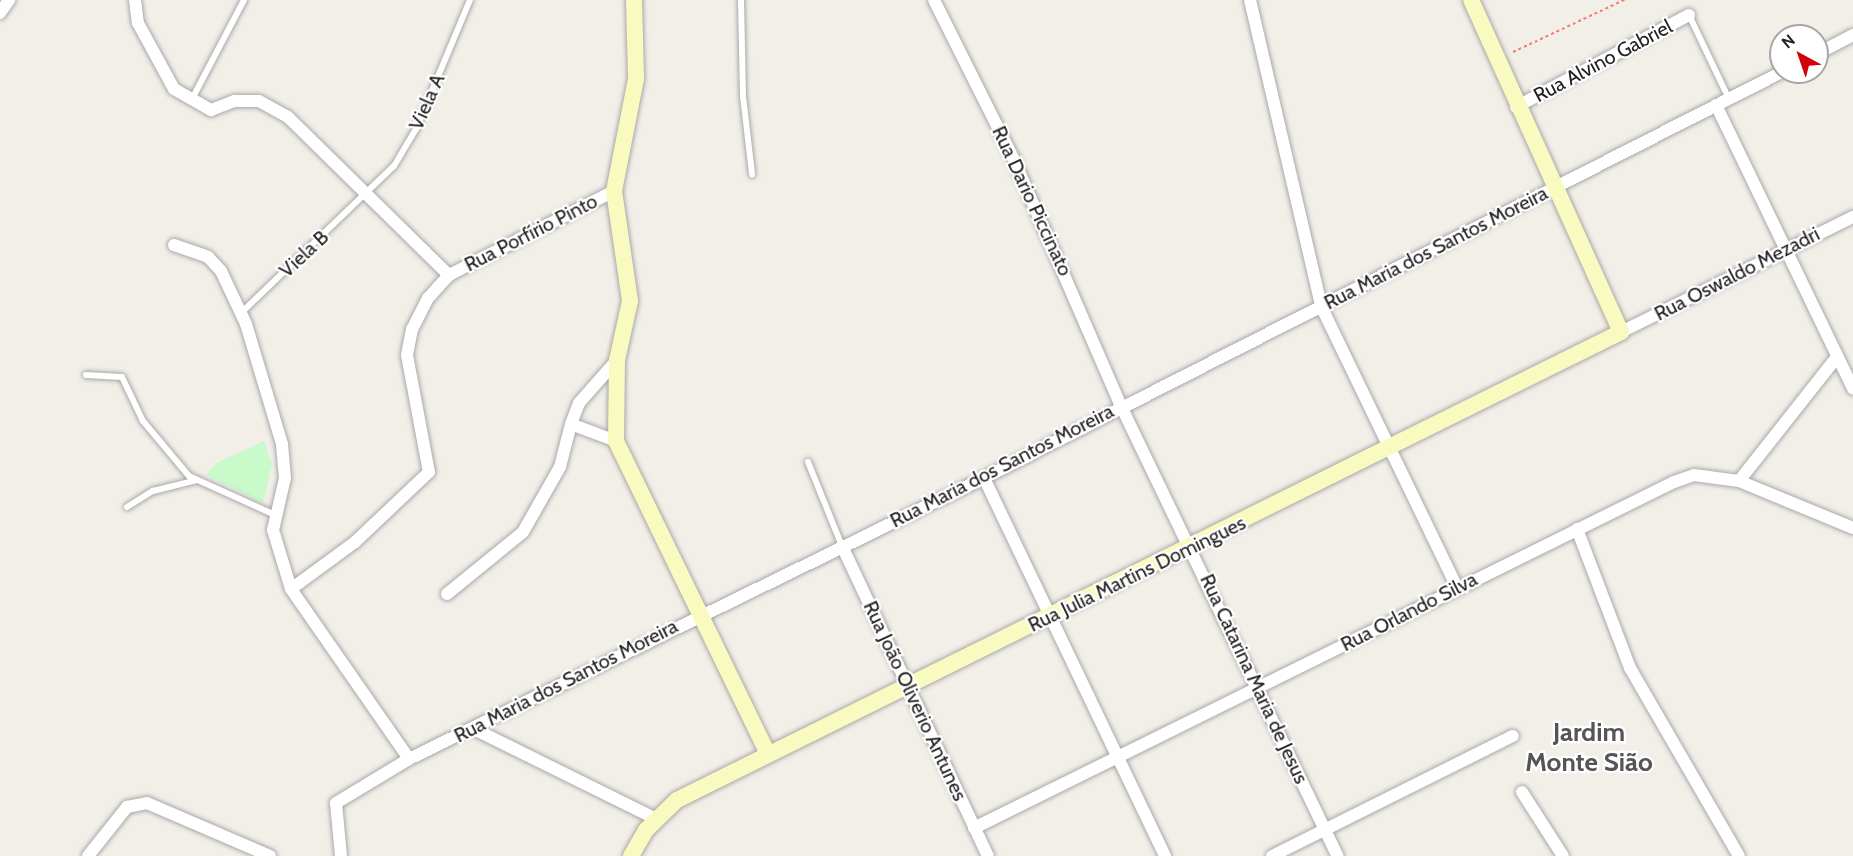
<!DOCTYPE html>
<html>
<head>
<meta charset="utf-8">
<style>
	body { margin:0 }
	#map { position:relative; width:1853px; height:856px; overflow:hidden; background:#f2efe9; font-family:Cabin,sans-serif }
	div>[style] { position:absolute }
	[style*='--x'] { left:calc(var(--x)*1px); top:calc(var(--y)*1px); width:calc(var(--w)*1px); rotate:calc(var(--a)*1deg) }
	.park>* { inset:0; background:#c8faca }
	.path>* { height:2px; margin-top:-1px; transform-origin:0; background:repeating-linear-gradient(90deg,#f97c73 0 3px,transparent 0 6px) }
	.roads { filter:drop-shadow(0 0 2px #a9a9a9) drop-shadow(0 0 2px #a9a9a9) }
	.lane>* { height:6px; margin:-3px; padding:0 3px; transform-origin:3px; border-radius:3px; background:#fff }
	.street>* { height:12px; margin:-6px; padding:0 6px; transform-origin:6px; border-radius:6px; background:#fff }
	.secondary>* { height:16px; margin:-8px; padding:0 8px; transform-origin:8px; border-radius:8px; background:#f8fabf }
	span { translate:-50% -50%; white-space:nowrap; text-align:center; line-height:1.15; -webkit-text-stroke:4.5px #fff; paint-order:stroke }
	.street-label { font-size:20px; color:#222 }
	.district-label { font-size:26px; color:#555; font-weight:700 }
	.north { position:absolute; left:1769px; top:24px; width:60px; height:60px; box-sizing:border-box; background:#fff; border:2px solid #a7a7a7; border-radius:50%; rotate:320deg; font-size:16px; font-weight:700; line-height:24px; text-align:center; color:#222 }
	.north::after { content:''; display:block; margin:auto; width:21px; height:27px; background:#d20208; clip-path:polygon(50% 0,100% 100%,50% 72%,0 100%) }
</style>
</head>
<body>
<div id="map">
	<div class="park">
		<i style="clip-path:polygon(264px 441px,272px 465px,263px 503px,206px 475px,216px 463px)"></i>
	</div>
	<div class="path">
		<i style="--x:1513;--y:52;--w:123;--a:-25.1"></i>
	</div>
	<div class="roads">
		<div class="lane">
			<i style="--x:741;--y:0;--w:96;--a:88.8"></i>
			<i style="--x:743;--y:96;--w:79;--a:83.4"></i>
			<i style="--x:1689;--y:15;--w:93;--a:64.5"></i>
			<i style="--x:192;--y:99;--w:112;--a:-62.3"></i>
			<i style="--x:241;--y:313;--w:212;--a:-43.9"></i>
			<i style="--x:394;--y:166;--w:43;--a:-59.3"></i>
			<i style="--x:416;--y:129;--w:140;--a:-67.3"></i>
			<i style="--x:86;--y:375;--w:36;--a:3"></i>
			<i style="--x:122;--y:377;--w:49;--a:64.5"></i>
			<i style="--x:143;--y:421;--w:72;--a:50.1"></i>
			<i style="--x:189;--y:476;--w:94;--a:24.4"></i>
			<i style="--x:808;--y:462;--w:91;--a:68"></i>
			<i style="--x:127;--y:507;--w:31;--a:-32"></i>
			<i style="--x:153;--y:491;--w:45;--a:-14"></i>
		</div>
		<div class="street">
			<i style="--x:135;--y:0;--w:23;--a:83"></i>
			<i style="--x:138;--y:23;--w:75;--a:61.4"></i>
			<i style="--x:174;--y:89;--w:43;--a:29.6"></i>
			<i style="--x:211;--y:110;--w:26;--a:-21"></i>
			<i style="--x:235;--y:101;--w:24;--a:0"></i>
			<i style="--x:259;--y:101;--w:33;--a:29"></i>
			<i style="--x:288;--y:117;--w:226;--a:44.5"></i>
			<i style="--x:449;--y:275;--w:31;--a:132"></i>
			<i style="--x:428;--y:298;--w:35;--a:117"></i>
			<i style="--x:412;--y:329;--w:26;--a:101"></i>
			<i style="--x:407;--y:355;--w:119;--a:79.4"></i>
			<i style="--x:429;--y:472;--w:102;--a:136.6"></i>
			<i style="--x:355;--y:542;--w:79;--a:143.7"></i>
			<i style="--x:934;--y:0;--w:179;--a:63.4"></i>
			<i style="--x:1014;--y:160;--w:268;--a:66.5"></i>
			<i style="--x:1121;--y:406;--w:500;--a:64.3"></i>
			<i style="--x:1250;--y:0;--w:314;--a:76.9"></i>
			<i style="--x:1321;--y:306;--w:312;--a:64.2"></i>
			<i style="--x:0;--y:13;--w:16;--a:-55"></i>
			<i style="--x:1817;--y:54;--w:41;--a:-27.8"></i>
			<i style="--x:1716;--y:105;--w:315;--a:64.2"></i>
			<i style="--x:1516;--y:107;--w:196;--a:-28"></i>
			<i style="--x:174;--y:245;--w:36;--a:19"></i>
			<i style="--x:208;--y:257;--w:19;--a:47"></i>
			<i style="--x:221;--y:271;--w:59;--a:64.7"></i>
			<i style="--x:246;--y:324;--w:125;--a:73.3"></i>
			<i style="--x:282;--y:444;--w:34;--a:85"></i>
			<i style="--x:285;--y:478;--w:53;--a:103"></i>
			<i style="--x:273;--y:530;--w:62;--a:73"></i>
			<i style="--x:291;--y:589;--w:207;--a:55.2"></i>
			<i style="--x:449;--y:275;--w:185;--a:-27"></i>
			<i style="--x:1621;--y:332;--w:259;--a:-26.4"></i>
			<i style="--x:616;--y:441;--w:48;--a:-159.3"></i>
			<i style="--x:571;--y:424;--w:22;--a:-69"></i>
			<i style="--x:579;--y:403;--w:57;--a:-48.5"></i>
			<i style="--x:984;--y:478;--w:419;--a:64.4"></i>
			<i style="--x:1739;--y:481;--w:158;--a:-51.7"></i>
			<i style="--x:1577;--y:529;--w:149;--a:69.1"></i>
			<i style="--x:1630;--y:668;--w:217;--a:59.9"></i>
			<i style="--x:842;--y:546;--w:343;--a:64.8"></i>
			<i style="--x:447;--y:594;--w:98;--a:-39.2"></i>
			<i style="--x:523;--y:532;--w:75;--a:-60.4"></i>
			<i style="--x:560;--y:467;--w:44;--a:-75.7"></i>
			<i style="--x:474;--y:729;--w:203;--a:26.3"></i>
			<i style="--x:1522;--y:792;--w:76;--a:57.4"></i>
			<i style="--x:974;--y:828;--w:781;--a:-26.3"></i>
			<i style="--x:1674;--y:482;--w:21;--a:-19"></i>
			<i style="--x:1694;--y:475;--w:45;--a:7.6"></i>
			<i style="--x:1739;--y:481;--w:123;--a:22.4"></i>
			<i style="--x:88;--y:856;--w:63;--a:-51.5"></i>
			<i style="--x:127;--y:807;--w:20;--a:-11"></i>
			<i style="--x:147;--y:803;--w:134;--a:23.3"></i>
			<i style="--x:341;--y:856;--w:53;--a:-95.4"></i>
			<i style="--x:336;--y:803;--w:85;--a:-31.1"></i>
			<i style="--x:409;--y:759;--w:640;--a:-26.04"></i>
			<i style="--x:984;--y:478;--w:895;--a:-26.97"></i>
			<i style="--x:1272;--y:856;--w:269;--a:-26.5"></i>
		</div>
		<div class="secondary">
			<i style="--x:634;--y:0;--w:79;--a:88.5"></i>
			<i style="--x:636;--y:79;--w:114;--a:101.1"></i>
			<i style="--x:614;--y:191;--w:111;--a:81.7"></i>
			<i style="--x:630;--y:301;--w:60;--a:102.4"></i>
			<i style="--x:617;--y:360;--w:81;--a:90.7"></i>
			<i style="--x:616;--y:441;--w:348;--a:64.1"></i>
			<i style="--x:631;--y:856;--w:30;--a:-60"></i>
			<i style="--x:646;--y:830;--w:43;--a:-44.1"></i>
			<i style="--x:677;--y:800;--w:1054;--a:-26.37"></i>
			<i style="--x:1621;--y:332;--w:364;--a:-114.3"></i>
		</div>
	</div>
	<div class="street-label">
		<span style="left:1603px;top:61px;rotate:-28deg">Rua Alvino Gabriel</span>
		<span style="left:427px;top:102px;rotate:-66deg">Viela A</span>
		<span style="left:1032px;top:201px;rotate:65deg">Rua Dario Piccinato</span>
		<span style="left:531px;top:233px;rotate:-27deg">Rua Porfírio Pinto</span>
		<span style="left:1436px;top:248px;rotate:-27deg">Rua Maria dos Santos Moreira</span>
		<span style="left:304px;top:254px;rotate:-43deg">Viela B</span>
		<span style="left:1737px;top:274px;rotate:-27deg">Rua Oswaldo Mezadri</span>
		<span style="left:1002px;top:466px;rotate:-27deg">Rua Maria dos Santos Moreira</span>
		<span style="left:1137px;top:574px;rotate:-26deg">Rua Julia Martins Domingues</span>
		<span style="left:1409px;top:612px;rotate:-27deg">Rua Orlando Silva</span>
		<span style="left:1254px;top:679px;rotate:65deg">Rua Catarina Maria de Jesus</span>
		<span style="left:566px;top:681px;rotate:-27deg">Rua Maria dos Santos Moreira</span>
		<span style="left:915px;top:701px;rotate:65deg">Rua João Oliverio Antunes</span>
	</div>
	<div class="district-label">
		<span style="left:1589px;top:748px">Jardim<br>Monte Sião</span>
	</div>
	<div class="north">N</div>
</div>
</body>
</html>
